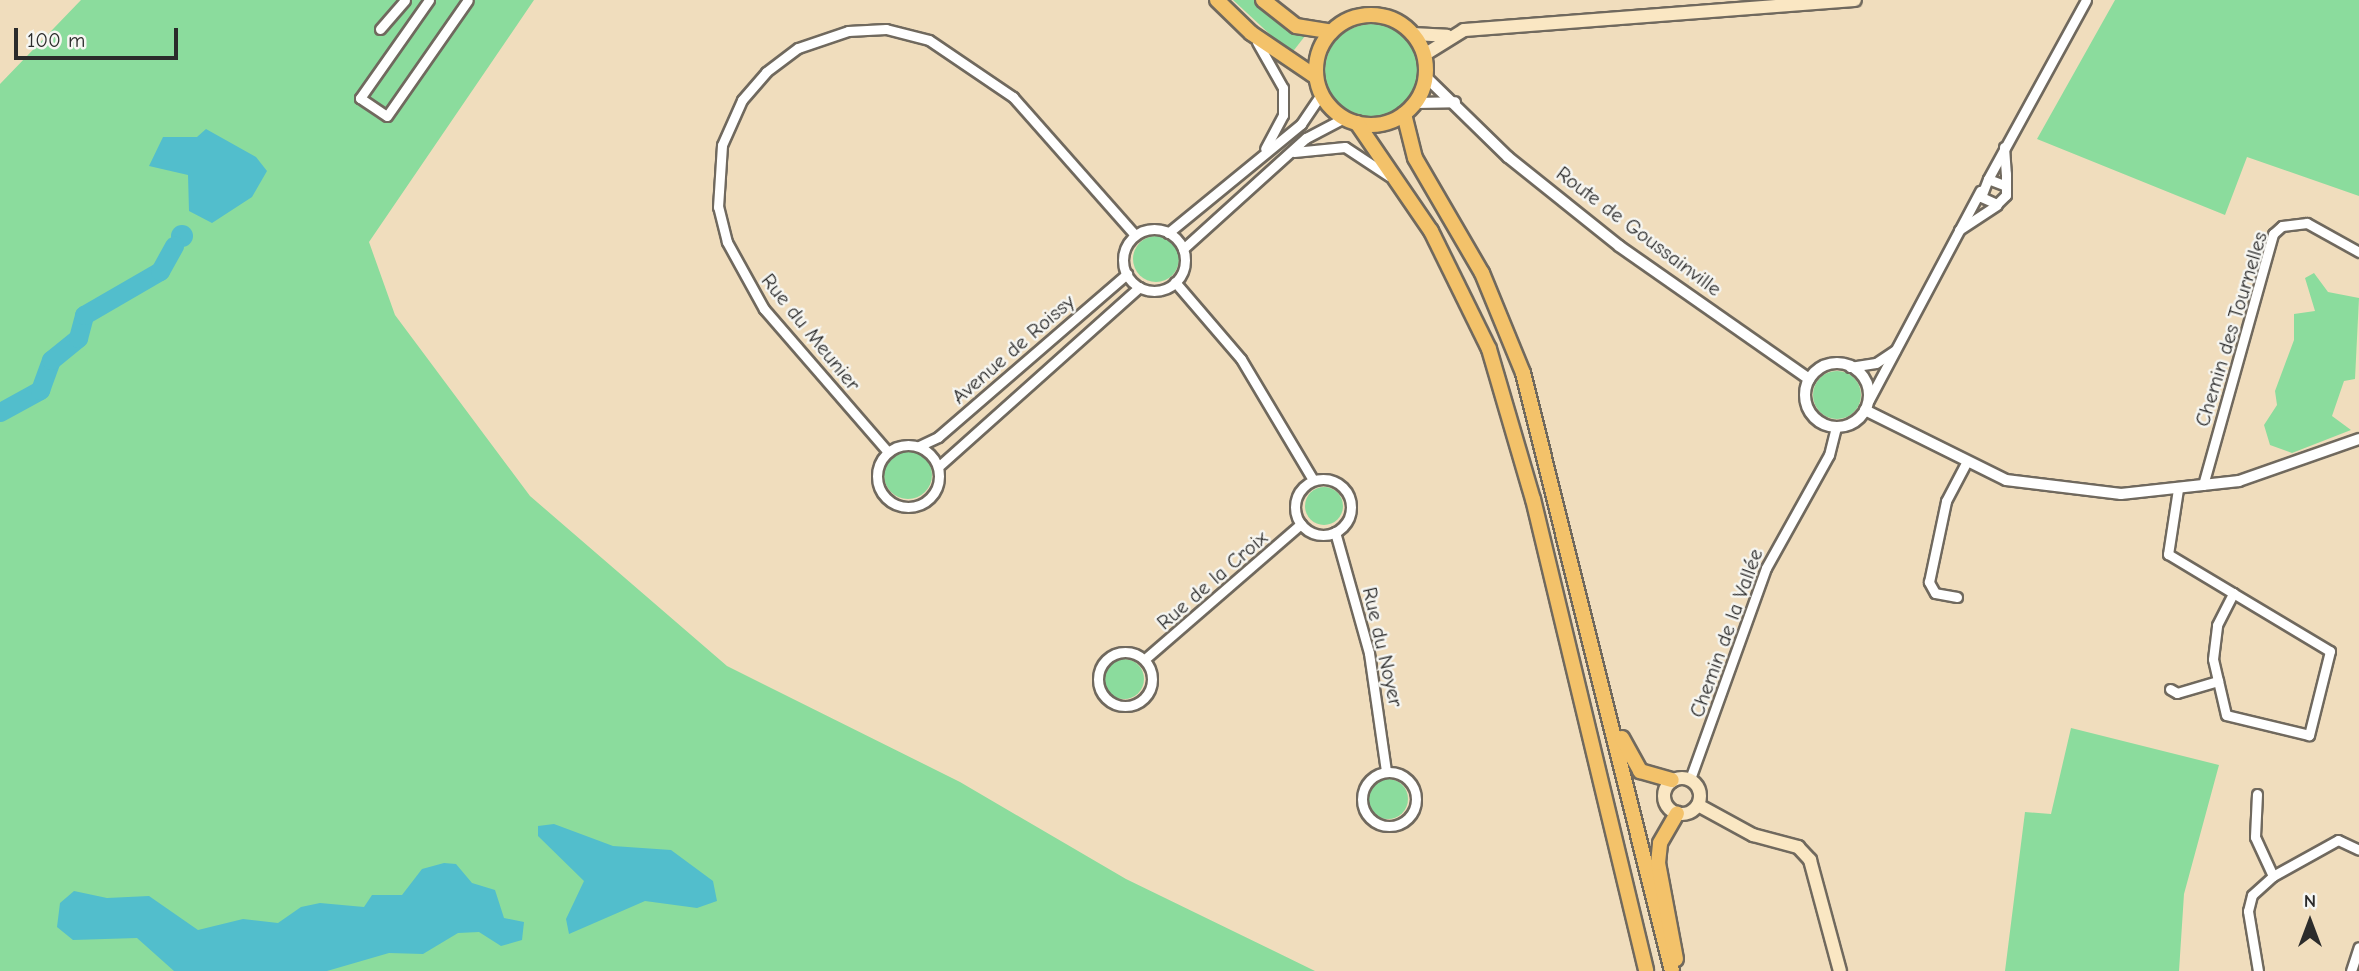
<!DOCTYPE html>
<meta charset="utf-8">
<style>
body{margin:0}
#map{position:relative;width:2359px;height:971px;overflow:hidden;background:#f0ddbd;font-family:"Comic Neue",sans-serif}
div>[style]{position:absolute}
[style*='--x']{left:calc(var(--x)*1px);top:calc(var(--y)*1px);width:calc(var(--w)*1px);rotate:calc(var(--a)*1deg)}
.green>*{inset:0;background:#8bdc9d}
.round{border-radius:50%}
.water>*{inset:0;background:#52becc}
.river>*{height:19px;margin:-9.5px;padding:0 9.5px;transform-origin:9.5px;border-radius:9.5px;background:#52becc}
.roads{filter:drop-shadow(2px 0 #70695e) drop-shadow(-2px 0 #70695e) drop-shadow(0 2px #70695e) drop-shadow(0 -2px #70695e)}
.minor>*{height:9px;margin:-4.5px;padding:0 4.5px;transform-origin:4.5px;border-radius:4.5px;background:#fff}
.minor>.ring{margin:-4.5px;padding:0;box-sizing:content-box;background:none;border:9px solid #fff;border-radius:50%}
.tertiary>*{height:10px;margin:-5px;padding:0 5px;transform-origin:5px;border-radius:5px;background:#fff}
.tertiary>.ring{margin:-5px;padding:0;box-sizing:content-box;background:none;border:10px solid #fff;border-radius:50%}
.secondary>*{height:12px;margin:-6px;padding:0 6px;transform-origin:6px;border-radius:6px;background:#fae7c3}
.secondary>.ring{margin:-6px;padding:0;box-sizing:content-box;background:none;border:12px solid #fae7c3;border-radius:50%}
.primary>*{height:14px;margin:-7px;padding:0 7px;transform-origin:7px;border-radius:7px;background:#f3c26a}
.primary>.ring{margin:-7px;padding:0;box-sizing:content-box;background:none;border:14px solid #f3c26a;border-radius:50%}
span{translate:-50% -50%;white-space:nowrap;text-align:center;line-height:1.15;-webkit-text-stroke:5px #f6f6f2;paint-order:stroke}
.street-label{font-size:21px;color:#2b2b2b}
.north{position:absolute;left:2275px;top:887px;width:70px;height:70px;-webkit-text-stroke:5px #f6f6f2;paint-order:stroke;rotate:0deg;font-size:19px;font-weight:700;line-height:28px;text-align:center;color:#2b2b2b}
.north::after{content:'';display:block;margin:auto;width:24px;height:32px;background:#2b2b2b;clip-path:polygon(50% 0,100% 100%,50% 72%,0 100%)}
.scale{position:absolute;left:14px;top:28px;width:164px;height:32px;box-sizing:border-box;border:4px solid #2b2b2b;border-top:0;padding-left:9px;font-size:21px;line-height:24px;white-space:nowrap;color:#2b2b2b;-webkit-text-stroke:5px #f6f6f2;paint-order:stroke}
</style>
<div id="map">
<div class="green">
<div style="clip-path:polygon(81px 0,534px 0,369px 242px,395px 315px,530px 496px,727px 666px,960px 782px,1126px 879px,1315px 971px,0 971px,0 84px)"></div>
<div style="clip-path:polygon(1233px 0,1257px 0,1305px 36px,1291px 54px)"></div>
<div style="clip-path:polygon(2115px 0,2359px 0,2359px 196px,2247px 157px,2225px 215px,2037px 139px)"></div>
<div class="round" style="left:1325px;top:24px;width:94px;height:94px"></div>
<div class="round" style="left:1133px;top:236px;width:46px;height:46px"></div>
<div style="clip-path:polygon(2314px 273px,2328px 292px,2359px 298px,2355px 379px,2344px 381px,2332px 416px,2351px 430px,2292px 453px,2270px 445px,2264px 425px,2277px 405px,2275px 391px,2294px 340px,2294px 314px,2315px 311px,2305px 278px)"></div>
<div class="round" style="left:1813px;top:371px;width:48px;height:48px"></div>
<div class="round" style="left:884px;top:451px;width:48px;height:48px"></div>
<div class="round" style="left:1305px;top:487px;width:38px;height:38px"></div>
<div class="round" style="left:1104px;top:659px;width:40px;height:40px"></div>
<div style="clip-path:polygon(2071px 728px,2219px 765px,2184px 894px,2179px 971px,2005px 971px,2025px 812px,2051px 814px)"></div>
<div class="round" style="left:1368px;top:779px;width:40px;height:40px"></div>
</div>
<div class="water">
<div style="clip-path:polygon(206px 129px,256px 157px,267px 171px,252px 197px,212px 223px,189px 211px,188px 175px,149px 166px,163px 137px,197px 137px)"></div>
<div class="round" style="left:171px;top:225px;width:22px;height:22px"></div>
<div style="clip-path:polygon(554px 824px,613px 846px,671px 850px,713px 881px,717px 901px,697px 908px,645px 901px,569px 934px,566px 919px,584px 881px,538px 836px,538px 826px)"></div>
<div style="clip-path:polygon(444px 863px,456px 864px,472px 883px,495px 890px,504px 918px,524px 922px,522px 940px,501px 946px,479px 932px,458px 933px,423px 954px,389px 953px,327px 971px,174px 971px,137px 938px,73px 940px,57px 927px,60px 903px,74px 891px,107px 898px,149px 896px,198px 930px,243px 919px,278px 923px,301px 907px,320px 903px,364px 907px,372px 895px,402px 895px,422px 869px)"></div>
</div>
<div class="river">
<div style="--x:0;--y:412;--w:46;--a:-28.8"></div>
<div style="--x:40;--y:390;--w:32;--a:-70"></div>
<div style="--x:51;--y:360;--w:35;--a:-39"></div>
<div style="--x:78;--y:338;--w:24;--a:-75"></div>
<div style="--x:84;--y:315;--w:88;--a:-30.1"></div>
<div style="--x:160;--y:271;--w:29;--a:-61"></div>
</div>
<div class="roads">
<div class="minor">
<div style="--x:429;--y:0;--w:120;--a:125.1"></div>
<div style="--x:360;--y:98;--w:32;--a:34"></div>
<div style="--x:387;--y:116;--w:141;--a:-55.1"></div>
<div style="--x:380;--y:29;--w:38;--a:-49"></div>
<div style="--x:1257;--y:42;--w:53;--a:60.5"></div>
<div style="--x:1283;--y:88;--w:27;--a:90"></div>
<div style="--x:1283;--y:115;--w:38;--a:118"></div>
<div style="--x:2004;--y:147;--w:27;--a:86"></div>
<div style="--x:2006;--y:174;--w:21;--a:90"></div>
<div style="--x:2006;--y:195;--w:13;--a:135"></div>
<div style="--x:1997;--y:204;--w:17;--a:-156"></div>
<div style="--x:1981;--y:197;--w:19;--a:-69"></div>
<div style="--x:1988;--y:179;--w:19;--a:21"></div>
<div style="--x:1294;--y:152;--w:51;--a:-5.6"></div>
<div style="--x:1345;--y:147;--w:53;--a:33.4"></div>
<div style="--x:1988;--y:179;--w:204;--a:-61.3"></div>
<div class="ring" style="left:1123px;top:229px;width:53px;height:53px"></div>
<div style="--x:1959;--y:230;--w:45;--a:-33.3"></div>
<div style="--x:1168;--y:233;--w:172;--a:-39.3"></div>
<div style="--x:1301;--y:124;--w:36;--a:-56"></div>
<div style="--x:1183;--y:249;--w:166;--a:-42.1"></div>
<div style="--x:1306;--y:138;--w:43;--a:-27.8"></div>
<div style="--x:1175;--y:282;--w:101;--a:49.4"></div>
<div style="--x:1241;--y:359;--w:141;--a:59.2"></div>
<div style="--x:1850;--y:367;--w:26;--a:-9"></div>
<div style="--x:1876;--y:363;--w:23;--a:-34"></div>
<div style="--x:1869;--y:400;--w:237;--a:-62"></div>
<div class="ring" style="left:877px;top:445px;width:53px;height:53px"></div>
<div style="--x:919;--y:446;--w:21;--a:-25"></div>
<div style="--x:938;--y:437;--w:250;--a:-40.8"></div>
<div style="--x:888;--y:452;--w:189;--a:-130.9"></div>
<div style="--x:764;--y:309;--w:77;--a:-118.9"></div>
<div style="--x:727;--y:242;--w:36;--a:-104"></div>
<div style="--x:718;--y:207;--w:62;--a:-86.3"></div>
<div style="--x:722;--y:145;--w:49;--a:-66"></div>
<div style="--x:742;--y:100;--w:37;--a:-49"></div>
<div style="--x:766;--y:72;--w:40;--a:-37"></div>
<div style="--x:798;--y:48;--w:53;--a:-18.8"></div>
<div style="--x:848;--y:31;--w:38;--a:-3"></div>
<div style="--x:886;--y:29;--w:44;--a:14.3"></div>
<div style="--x:929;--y:40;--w:102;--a:34.2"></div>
<div style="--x:1013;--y:97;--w:184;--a:48.5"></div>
<div style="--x:938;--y:467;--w:270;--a:-41.8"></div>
<div class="ring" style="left:1295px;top:479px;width:47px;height:47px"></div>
<div style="--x:2203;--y:485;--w:261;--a:-74.4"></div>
<div style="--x:2273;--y:234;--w:12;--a:-42"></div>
<div style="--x:2282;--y:226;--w:25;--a:-7"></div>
<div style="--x:2307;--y:223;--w:60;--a:29.1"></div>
<div style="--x:2178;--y:489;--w:66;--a:98.7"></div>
<div style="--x:2168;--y:554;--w:76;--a:31"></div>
<div style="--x:2233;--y:593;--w:113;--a:30.9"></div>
<div style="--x:2330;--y:651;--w:87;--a:104"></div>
<div style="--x:2309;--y:735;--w:85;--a:-166.5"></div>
<div style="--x:2226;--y:715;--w:57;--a:-103.1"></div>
<div style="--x:2213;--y:659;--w:34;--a:-83"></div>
<div style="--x:2217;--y:625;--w:36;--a:-63"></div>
<div style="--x:1335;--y:532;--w:126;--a:74.3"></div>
<div style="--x:1369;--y:653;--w:119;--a:81.8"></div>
<div style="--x:1957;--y:597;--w:22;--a:-170"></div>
<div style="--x:1935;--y:593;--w:13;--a:-119"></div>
<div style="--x:1929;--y:582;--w:83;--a:-78.1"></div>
<div style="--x:1946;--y:501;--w:43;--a:-62.2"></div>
<div class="ring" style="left:1098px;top:652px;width:45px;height:45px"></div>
<div style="--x:1145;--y:659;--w:206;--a:-40.9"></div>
<div style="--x:2170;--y:689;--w:8;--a:30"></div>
<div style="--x:2177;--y:693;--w:43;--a:-16.3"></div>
<div class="ring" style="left:1362px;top:772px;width:45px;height:45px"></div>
<div style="--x:1690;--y:779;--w:224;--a:-70.2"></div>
<div style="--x:1766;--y:568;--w:129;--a:-60.9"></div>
<div style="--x:1829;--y:455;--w:29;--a:-76"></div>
<div style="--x:2257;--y:794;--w:43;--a:92.7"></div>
<div style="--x:2255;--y:837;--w:43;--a:65.2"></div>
<div style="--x:2258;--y:971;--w:61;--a:-99.5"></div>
<div style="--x:2248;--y:911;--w:16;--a:-76"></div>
<div style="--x:2252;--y:895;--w:28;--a:-42"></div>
<div style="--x:2273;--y:876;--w:74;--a:-29"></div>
<div style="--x:2338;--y:840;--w:23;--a:25"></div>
<div style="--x:2351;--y:971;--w:25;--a:-72"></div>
</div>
<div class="tertiary">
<div style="--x:1426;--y:77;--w:115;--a:44.3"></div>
<div style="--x:1508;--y:157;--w:142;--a:38.7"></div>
<div style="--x:1619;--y:246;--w:232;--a:35"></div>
<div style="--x:1416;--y:103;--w:39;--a:-1"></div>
<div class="ring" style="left:1805px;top:363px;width:54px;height:54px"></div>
<div style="--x:1865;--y:410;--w:157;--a:26.4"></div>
<div style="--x:2006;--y:480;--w:116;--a:6.9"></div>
<div style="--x:2121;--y:494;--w:119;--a:-6.3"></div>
<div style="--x:2239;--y:481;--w:127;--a:-19.3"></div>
</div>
<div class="secondary">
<div style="--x:1412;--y:34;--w:35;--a:3"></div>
<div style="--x:1424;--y:55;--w:47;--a:-32"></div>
<div style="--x:1464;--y:30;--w:392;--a:-4.4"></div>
<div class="ring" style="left:1664px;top:778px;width:24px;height:24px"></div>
<div style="--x:1698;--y:805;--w:63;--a:28.6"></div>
<div style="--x:1753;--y:835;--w:47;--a:14.9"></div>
<div style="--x:1798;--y:847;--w:18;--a:47"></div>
<div style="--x:1810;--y:860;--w:115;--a:74.9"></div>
</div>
<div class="primary">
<div style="--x:1217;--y:0;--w:47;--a:44.1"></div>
<div style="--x:1251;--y:33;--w:78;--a:34.1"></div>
<div style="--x:1263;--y:0;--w:42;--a:38.2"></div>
<div style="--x:1296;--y:26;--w:36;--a:9"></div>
<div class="ring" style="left:1316px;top:15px;width:96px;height:96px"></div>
<div style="--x:1404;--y:114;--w:45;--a:76"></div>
<div style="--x:1415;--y:158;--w:133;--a:59.8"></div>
<div style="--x:1482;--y:273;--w:108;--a:67.7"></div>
<div style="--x:1523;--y:373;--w:616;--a:76.01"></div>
<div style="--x:1357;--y:123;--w:131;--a:55.6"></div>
<div style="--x:1431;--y:231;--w:131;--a:63.8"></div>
<div style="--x:1489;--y:349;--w:156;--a:73.7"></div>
<div style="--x:1533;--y:499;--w:485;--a:76.5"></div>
<div style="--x:1622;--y:738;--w:38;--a:61"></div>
<div style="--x:1640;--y:771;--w:33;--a:16"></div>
<div style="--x:1676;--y:959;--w:98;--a:-100.6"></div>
<div style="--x:1658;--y:863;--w:20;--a:-84"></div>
<div style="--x:1660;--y:843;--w:34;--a:-60"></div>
</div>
</div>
<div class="street-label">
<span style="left:1639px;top:231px;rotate:37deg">Route de Goussainville</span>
<span style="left:2231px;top:329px;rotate:-73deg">Chemin des Tournelles</span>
<span style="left:811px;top:332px;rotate:51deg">Rue du Meunier</span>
<span style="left:1013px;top:349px;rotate:-41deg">Avenue de Roissy</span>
<span style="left:1212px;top:580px;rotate:-41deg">Rue de la Croix</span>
<span style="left:1726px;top:633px;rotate:-70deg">Chemin de la Vallée</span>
<span style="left:1383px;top:647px;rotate:77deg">Rue du Noyer</span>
</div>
<div class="north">N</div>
<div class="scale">100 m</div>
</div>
